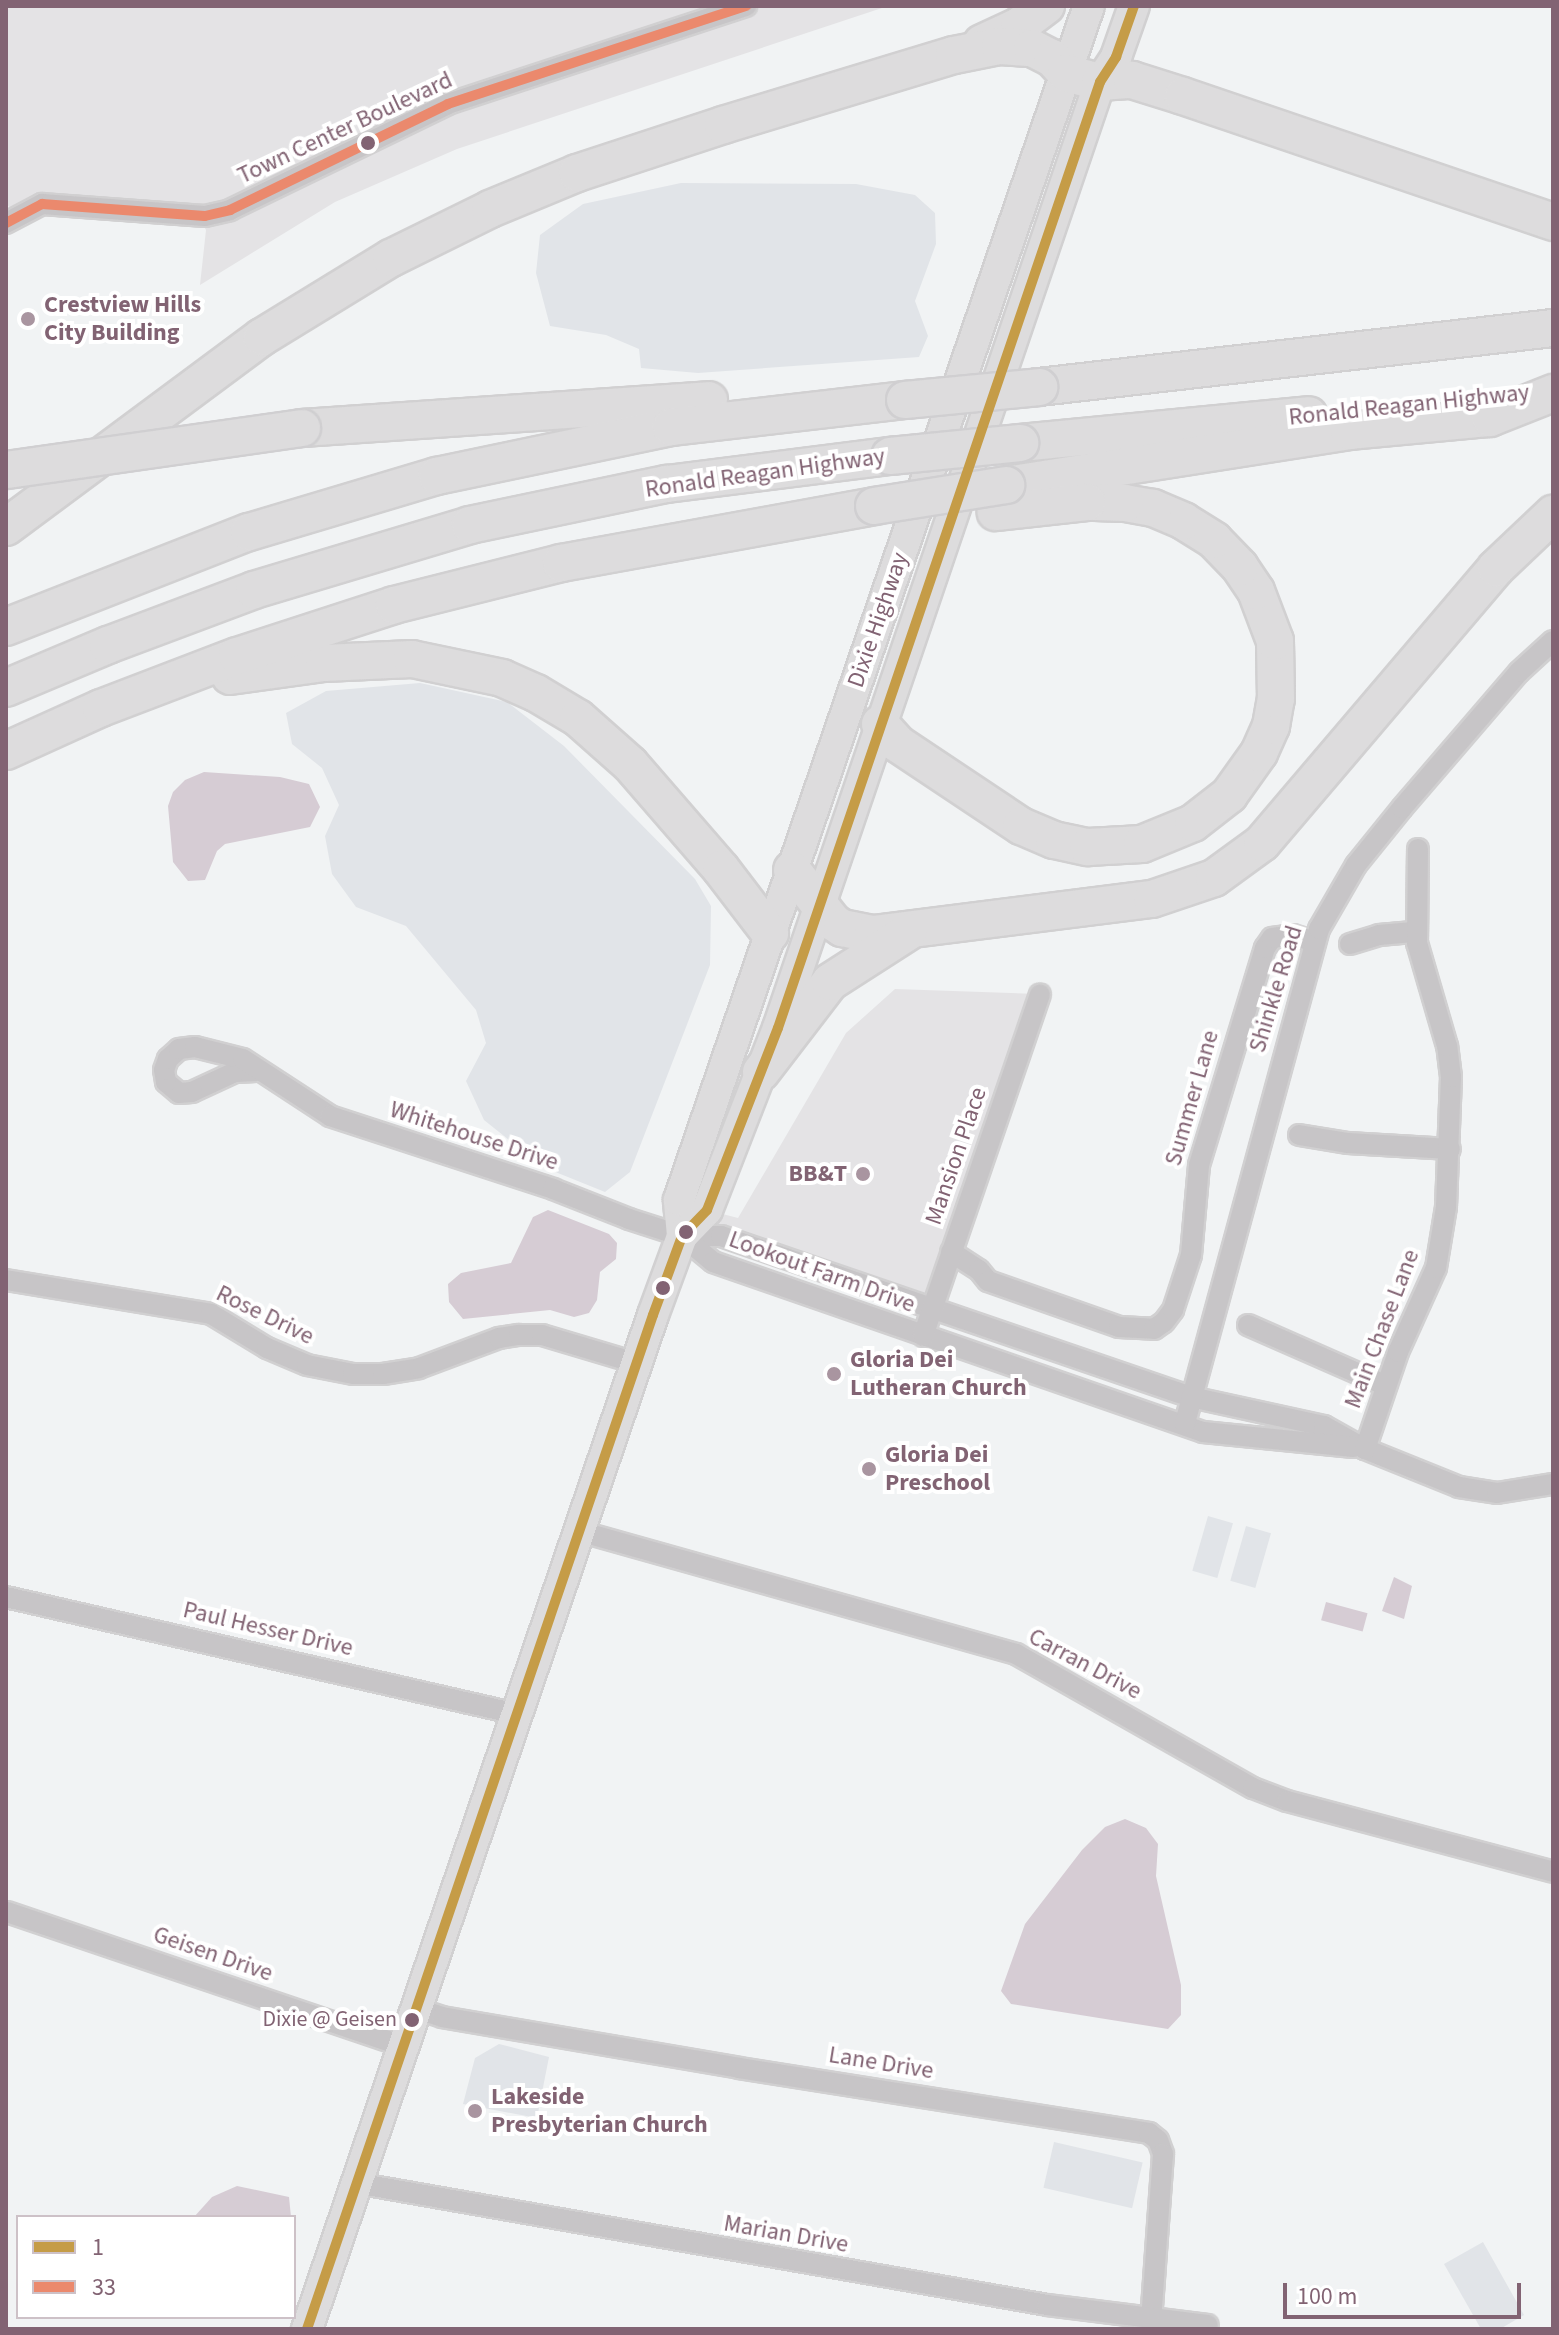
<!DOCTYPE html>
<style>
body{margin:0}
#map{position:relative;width:1559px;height:2335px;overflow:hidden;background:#f1f3f4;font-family:"Source Sans 3",sans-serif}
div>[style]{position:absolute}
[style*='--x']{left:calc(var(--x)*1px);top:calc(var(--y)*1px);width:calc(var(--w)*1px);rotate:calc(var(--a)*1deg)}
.built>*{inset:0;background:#e4e3e5}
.green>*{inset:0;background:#e1e4e8;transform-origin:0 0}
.water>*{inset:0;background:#d6ccd4;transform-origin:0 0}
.roads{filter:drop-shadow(2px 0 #d1d0d1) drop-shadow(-2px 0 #d1d0d1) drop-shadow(0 2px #d1d0d1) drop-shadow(0 -2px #d1d0d1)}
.street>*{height:20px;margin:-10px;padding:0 10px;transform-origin:10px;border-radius:10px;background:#c7c5c7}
.primary>*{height:30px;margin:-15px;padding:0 15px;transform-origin:15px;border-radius:15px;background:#dddcdd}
.highway>*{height:36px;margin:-18px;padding:0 18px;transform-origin:18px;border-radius:18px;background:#dddcdd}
.bridges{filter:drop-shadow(2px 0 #d0cfd1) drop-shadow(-2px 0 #d0cfd1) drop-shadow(0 2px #d0cfd1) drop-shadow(0 -2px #d0cfd1)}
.highway-bridge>*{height:36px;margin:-18px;padding:0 18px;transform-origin:18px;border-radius:18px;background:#dddcdd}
.bus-1>*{height:10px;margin:-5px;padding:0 5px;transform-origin:5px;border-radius:5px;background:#c59c47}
.bus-2>*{height:10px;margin:-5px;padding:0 5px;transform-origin:5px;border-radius:5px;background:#eb896d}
.dots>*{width:22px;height:22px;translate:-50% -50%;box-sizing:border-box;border:4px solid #fff;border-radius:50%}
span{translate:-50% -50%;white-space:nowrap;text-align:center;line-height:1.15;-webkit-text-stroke:8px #fff;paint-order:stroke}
.bus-label{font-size:22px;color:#826373}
.right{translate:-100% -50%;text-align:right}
.street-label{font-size:24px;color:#826373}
.poi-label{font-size:24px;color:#826373;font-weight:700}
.left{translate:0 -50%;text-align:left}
.frame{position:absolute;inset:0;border:8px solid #826373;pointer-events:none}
.legend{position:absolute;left:16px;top:2215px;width:280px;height:104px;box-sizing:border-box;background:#fff;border:2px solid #cdc1c7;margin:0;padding:10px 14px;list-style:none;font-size:24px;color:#826373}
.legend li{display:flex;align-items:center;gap:16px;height:40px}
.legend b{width:40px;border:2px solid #cdc1c7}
.scale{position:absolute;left:1283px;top:2283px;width:238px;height:36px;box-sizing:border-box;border:4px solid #826373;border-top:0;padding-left:10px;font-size:24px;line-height:28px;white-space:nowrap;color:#826373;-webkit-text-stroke:6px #fff;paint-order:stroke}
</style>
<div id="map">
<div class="built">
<div style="clip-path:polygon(6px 6px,888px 6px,457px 149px,335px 202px,200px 285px,206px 230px,198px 215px,59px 204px,16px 215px,6px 203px)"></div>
<div style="clip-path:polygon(895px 989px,1040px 994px,933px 1306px,722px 1236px,682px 1236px,707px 1210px,738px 1218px,846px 1033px)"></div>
</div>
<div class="green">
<div style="clip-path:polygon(681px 183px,856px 184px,915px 195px,935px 213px,936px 244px,915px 301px,928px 336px,919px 357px,698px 373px,641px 368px,639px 349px,606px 335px,550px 326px,536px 273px,540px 235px,583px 204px)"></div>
<div style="clip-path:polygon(420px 683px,507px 702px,564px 746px,695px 879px,711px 906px,710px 965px,630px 1172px,605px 1192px,543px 1167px,484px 1120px,466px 1081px,486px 1043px,476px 1010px,406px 926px,356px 907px,332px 874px,325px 836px,339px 805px,322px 768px,292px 744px,286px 713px,326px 691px)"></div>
<div style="left:1208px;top:1516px;width:26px;height:57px;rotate:16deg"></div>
<div style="left:1246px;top:1526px;width:26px;height:57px;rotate:16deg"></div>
<div style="clip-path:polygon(499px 2044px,549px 2057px,537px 2118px,463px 2104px,475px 2058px)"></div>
<div style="left:1054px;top:2142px;width:91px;height:47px;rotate:13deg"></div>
<div style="clip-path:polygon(1483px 2242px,1524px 2315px,1500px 2329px,1481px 2329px,1444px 2264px)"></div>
</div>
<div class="water">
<div style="clip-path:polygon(204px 772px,280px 777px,309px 784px,320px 807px,310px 827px,225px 844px,217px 851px,205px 880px,188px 881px,173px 862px,168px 806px,173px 792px,185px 780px)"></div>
<div style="clip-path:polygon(548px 1210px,609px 1234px,617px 1243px,616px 1259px,600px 1272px,597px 1300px,589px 1313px,574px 1317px,550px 1310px,463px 1319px,449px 1302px,448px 1284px,461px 1273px,511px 1263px,533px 1217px)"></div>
<div style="clip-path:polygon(1394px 1577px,1412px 1586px,1404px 1619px,1382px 1611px)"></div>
<div style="left:1326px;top:1602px;width:43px;height:19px;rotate:15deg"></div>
<div style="clip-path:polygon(1125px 1819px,1146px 1828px,1158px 1844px,1156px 1876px,1181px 1985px,1181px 2015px,1168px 2029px,1011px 2004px,1001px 1991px,1025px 1924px,1082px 1850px,1105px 1827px)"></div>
<div style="clip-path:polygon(237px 2186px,289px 2197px,291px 2217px,194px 2217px,212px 2197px)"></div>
</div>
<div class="roads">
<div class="street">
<div style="--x:6;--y:223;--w:41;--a:-27.8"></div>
<div style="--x:42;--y:204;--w:163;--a:4.2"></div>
<div style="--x:205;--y:216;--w:26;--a:-13"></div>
<div style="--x:230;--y:210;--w:242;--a:-25.9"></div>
<div style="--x:448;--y:104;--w:314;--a:-18.2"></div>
<div style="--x:1350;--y:944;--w:30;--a:-17"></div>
<div style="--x:1379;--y:935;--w:37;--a:-5"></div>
<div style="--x:256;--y:1071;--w:21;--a:177"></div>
<div style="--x:235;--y:1072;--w:47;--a:155.1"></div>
<div style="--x:192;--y:1092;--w:13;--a:176"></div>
<div style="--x:179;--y:1093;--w:17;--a:-140"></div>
<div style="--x:166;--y:1082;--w:12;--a:-99"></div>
<div style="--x:164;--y:1070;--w:12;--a:-70"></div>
<div style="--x:168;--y:1059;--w:15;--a:-42"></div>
<div style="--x:179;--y:1049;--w:16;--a:-7"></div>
<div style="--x:195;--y:1047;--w:49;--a:14"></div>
<div style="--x:243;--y:1059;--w:104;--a:33.2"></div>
<div style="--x:330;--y:1116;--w:235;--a:18.1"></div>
<div style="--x:553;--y:1189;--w:82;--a:21.5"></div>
<div style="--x:629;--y:1219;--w:56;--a:17.8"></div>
<div style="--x:682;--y:1236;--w:39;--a:0"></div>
<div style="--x:721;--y:1236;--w:497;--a:18.9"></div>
<div style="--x:1191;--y:1397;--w:136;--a:12.3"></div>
<div style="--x:1324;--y:1426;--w:47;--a:29.3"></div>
<div style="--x:1365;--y:1449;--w:101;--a:22"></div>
<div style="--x:1459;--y:1487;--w:38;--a:9"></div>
<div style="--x:1497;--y:1493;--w:57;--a:-9.1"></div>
<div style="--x:1299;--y:1135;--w:50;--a:9.3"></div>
<div style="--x:1348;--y:1143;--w:102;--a:3.4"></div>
<div style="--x:682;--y:1236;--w:40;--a:40"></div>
<div style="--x:713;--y:1262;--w:519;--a:19.13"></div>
<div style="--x:1203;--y:1432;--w:151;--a:5.7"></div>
<div style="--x:951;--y:1252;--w:33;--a:33"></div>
<div style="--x:979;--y:1270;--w:14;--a:51"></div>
<div style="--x:988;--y:1281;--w:139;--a:19.3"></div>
<div style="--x:1119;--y:1327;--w:35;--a:3"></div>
<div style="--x:1154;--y:1329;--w:12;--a:-35"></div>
<div style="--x:1164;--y:1322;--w:15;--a:-53"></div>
<div style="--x:1173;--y:1310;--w:58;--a:-71.9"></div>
<div style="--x:1191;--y:1255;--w:90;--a:-84.9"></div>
<div style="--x:1199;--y:1165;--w:227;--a:-73.1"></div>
<div style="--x:1265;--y:948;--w:12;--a:-55"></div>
<div style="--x:1272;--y:938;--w:21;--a:-8"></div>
<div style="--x:1293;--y:935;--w:23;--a:18"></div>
<div style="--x:6;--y:1280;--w:208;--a:9.4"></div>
<div style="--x:211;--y:1314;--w:66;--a:31.3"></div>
<div style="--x:267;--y:1348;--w:43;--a:23"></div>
<div style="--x:307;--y:1365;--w:47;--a:11.1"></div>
<div style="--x:353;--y:1374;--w:30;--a:0"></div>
<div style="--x:383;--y:1374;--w:36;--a:-9"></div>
<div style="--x:419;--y:1368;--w:85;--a:-20.6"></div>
<div style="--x:499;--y:1338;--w:20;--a:-9"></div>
<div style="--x:519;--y:1335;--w:23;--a:0"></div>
<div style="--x:542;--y:1335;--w:98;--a:16.6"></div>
<div style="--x:1248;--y:1325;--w:150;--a:23.7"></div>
<div style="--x:923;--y:1336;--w:361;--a:-71.1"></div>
<div style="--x:1185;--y:1423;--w:512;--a:-74.82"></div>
<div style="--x:1319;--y:929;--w:74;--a:-60"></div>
<div style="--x:1356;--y:865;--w:73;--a:-51.1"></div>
<div style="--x:1402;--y:808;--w:179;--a:-49.3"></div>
<div style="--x:1519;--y:672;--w:46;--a:-42.4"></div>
<div style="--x:1365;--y:1449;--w:102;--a:-71.2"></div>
<div style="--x:1398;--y:1352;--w:92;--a:-65.7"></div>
<div style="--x:1436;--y:1268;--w:62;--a:-80.7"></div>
<div style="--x:1446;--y:1207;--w:130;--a:-87.8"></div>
<div style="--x:1451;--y:1077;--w:31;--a:-97"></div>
<div style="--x:1447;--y:1046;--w:107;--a:-106.2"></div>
<div style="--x:1417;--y:943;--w:94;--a:-89.4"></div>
<div style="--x:579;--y:1531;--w:454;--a:15.7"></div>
<div style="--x:1016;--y:1654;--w:272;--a:29.5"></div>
<div style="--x:1253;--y:1788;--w:36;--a:21"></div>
<div style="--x:1287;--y:1801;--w:275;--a:14.9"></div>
<div style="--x:6;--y:1597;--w:524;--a:12.9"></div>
<div style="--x:7;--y:1912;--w:417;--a:18.7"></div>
<div style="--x:415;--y:2008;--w:28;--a:18"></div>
<div style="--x:442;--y:2017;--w:301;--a:9.7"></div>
<div style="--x:739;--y:2068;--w:415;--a:9"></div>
<div style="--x:1149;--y:2133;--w:11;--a:38"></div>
<div style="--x:1158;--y:2140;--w:15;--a:70"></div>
<div style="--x:1163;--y:2154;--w:167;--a:94.1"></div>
<div style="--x:356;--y:2183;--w:702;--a:10.01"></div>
<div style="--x:1047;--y:2305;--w:162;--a:7.1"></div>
</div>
<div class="primary">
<div style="--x:682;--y:1236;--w:36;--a:-95"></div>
<div style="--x:679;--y:1200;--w:1262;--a:-71.05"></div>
<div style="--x:307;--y:2329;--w:1071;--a:-71.16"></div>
<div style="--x:653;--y:1315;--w:84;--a:-69.8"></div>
<div style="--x:682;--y:1236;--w:36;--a:-46"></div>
<div style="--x:707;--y:1210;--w:195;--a:-68.7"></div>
<div style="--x:778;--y:1028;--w:999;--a:-71.2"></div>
<div style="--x:1100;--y:82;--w:30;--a:-57"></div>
<div style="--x:1116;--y:57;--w:54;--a:-70.6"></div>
</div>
<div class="highway">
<div style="--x:982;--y:43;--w:41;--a:-24.7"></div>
<div style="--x:1019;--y:26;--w:34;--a:-37"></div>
<div style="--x:1039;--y:387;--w:517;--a:-6.55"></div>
<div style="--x:302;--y:428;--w:408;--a:-3.9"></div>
<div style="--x:1020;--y:443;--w:290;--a:-5.5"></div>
<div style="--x:1006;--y:485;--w:347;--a:-8.9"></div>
<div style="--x:1349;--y:431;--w:142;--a:-5.3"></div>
<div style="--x:1490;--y:418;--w:68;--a:-21.6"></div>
<div style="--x:6;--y:527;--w:319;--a:-36.6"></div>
<div style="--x:262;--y:337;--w:151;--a:-31.5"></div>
<div style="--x:391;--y:258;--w:110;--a:-26.3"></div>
<div style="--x:490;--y:209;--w:94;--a:-22.5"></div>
<div style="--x:577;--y:173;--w:154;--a:-18.2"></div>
<div style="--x:723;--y:125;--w:241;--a:-16.9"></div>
<div style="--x:954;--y:55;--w:47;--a:-11.1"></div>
<div style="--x:1000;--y:46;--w:32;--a:4"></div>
<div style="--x:1032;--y:48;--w:22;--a:27"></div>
<div style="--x:1052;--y:58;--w:21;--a:47"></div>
<div style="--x:1066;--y:73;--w:35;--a:15"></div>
<div style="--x:1100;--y:82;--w:32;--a:-4"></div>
<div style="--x:1132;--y:80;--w:53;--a:17.4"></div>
<div style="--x:1183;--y:96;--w:391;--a:18.8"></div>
<div style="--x:6;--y:627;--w:261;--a:-21.4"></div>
<div style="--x:249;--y:532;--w:196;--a:-16.6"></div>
<div style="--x:437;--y:476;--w:239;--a:-11.8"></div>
<div style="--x:671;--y:427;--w:236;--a:-6.6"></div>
<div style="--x:230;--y:676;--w:95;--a:-7.9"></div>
<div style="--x:324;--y:663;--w:88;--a:-2.6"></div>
<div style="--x:412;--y:659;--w:92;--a:11.9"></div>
<div style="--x:502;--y:678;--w:37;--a:24"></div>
<div style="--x:536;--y:693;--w:49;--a:30.8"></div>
<div style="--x:578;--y:718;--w:69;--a:41.5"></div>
<div style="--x:630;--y:764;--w:139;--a:49.1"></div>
<div style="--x:721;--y:869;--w:81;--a:52.6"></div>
<div style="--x:6;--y:688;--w:111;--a:-22.9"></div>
<div style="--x:108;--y:645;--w:156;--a:-20.6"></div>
<div style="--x:254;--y:590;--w:226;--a:-16.7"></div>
<div style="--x:470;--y:525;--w:201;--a:-11.8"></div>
<div style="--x:667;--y:484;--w:225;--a:-7.2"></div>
<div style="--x:880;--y:724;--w:27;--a:48"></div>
<div style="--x:898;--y:744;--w:148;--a:33.7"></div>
<div style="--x:1021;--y:826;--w:36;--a:23"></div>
<div style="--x:1054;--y:840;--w:35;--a:12"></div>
<div style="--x:1088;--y:847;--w:54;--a:-3.2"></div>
<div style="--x:1142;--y:844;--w:55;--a:-22.4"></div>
<div style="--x:1193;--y:823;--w:46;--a:-37.9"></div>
<div style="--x:1229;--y:795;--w:52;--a:-54.5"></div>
<div style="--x:1259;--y:753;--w:30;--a:-66"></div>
<div style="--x:1271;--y:726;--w:27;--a:-80"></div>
<div style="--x:1276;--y:699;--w:58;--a:-91"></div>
<div style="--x:1275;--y:641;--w:53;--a:-110.8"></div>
<div style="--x:1256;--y:591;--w:29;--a:-124"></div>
<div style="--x:1240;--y:567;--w:37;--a:-134"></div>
<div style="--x:1214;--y:540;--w:36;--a:-148"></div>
<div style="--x:1184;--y:521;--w:34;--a:-157"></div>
<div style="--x:1153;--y:508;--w:28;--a:-170"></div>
<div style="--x:1125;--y:503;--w:38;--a:-178"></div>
<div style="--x:1087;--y:502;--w:92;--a:173.7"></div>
<div style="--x:6;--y:751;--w:104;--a:-24.4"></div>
<div style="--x:101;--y:708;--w:146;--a:-20.9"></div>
<div style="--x:237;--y:656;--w:165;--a:-18"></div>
<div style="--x:394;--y:605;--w:172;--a:-14.1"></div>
<div style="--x:561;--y:563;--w:318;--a:-10.3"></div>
<div style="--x:792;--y:870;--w:66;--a:51.7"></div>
<div style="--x:833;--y:922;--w:11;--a:34"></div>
<div style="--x:842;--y:928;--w:32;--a:11"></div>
<div style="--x:873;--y:934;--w:281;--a:-7.2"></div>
<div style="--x:1152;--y:899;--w:65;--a:-18.7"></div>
<div style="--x:1214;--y:878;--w:59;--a:-36.1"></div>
<div style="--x:1262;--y:843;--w:361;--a:-49.6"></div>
<div style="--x:1496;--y:568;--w:79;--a:-43.5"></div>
<div style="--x:761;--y:1072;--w:113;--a:-52.5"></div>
<div style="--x:830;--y:982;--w:93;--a:-32.7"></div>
</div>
</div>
<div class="bridges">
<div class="highway-bridge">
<div style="--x:905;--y:400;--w:135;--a:-5.5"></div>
<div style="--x:890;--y:456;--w:131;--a:-5.7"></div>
<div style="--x:7;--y:470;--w:298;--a:-8.1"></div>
<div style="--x:874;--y:506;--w:134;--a:-9"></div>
</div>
</div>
<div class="bus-1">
<div style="--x:307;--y:2329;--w:1071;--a:-71.16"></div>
<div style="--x:653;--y:1315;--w:84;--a:-69.8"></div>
<div style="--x:682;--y:1236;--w:36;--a:-46"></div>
<div style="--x:707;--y:1210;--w:195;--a:-68.7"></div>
<div style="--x:778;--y:1028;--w:999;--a:-71.2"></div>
<div style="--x:1100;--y:82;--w:30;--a:-57"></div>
<div style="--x:1116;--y:57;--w:54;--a:-70.6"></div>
</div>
<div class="bus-2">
<div style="--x:6;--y:223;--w:41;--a:-27.8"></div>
<div style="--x:42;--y:204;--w:163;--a:4.2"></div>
<div style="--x:205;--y:216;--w:26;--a:-13"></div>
<div style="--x:230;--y:210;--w:242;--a:-25.9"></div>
<div style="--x:448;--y:104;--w:314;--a:-18.2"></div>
</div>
<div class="dots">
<div style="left:368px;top:143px;background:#826373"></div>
<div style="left:28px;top:319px;background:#a995a0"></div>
<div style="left:863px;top:1174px;background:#a995a0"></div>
<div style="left:686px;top:1232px;background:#826373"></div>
<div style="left:663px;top:1288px;background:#826373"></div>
<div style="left:834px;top:1374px;background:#a995a0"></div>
<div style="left:869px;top:1469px;background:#a995a0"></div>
<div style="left:412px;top:2020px;background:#826373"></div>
<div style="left:475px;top:2111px;background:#a995a0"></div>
</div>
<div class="bus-label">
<span class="right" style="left:397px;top:2020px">Dixie @ Geisen</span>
</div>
<div class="street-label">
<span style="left:345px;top:128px;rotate:-25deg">Town Center Boulevard</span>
<span style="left:1409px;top:405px;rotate:-6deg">Ronald Reagan Highway</span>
<span style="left:765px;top:473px;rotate:-8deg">Ronald Reagan Highway</span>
<span style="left:878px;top:620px;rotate:-71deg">Dixie Highway</span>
<span style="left:1276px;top:989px;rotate:-73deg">Shinkle Road</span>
<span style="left:1192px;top:1098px;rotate:-74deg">Summer Lane</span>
<span style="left:474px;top:1136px;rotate:18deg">Whitehouse Drive</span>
<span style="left:956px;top:1156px;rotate:-71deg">Mansion Place</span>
<span style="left:822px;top:1272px;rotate:20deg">Lookout Farm Drive</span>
<span style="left:265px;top:1315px;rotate:26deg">Rose Drive</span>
<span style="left:1382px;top:1329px;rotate:-69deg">Main Chase Lane</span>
<span style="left:268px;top:1629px;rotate:13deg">Paul Hesser Drive</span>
<span style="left:1085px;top:1664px;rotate:28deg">Carran Drive</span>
<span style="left:213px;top:1954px;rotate:19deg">Geisen Drive</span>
<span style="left:881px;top:2063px;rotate:9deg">Lane Drive</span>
<span style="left:786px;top:2234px;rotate:10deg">Marian Drive</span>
</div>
<div class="poi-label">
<span class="left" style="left:44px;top:319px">Crestview Hills<br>City Building</span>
<span class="right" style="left:847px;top:1174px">BB&amp;T</span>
<span class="left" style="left:850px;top:1374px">Gloria Dei<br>Lutheran Church</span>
<span class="left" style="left:885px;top:1469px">Gloria Dei<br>Preschool</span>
<span class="left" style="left:491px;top:2111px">Lakeside<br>Presbyterian Church</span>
</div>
<div class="frame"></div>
<ul class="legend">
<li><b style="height:10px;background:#c59c47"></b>1</li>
<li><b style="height:10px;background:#eb896d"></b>33</li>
</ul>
<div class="scale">100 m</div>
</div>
